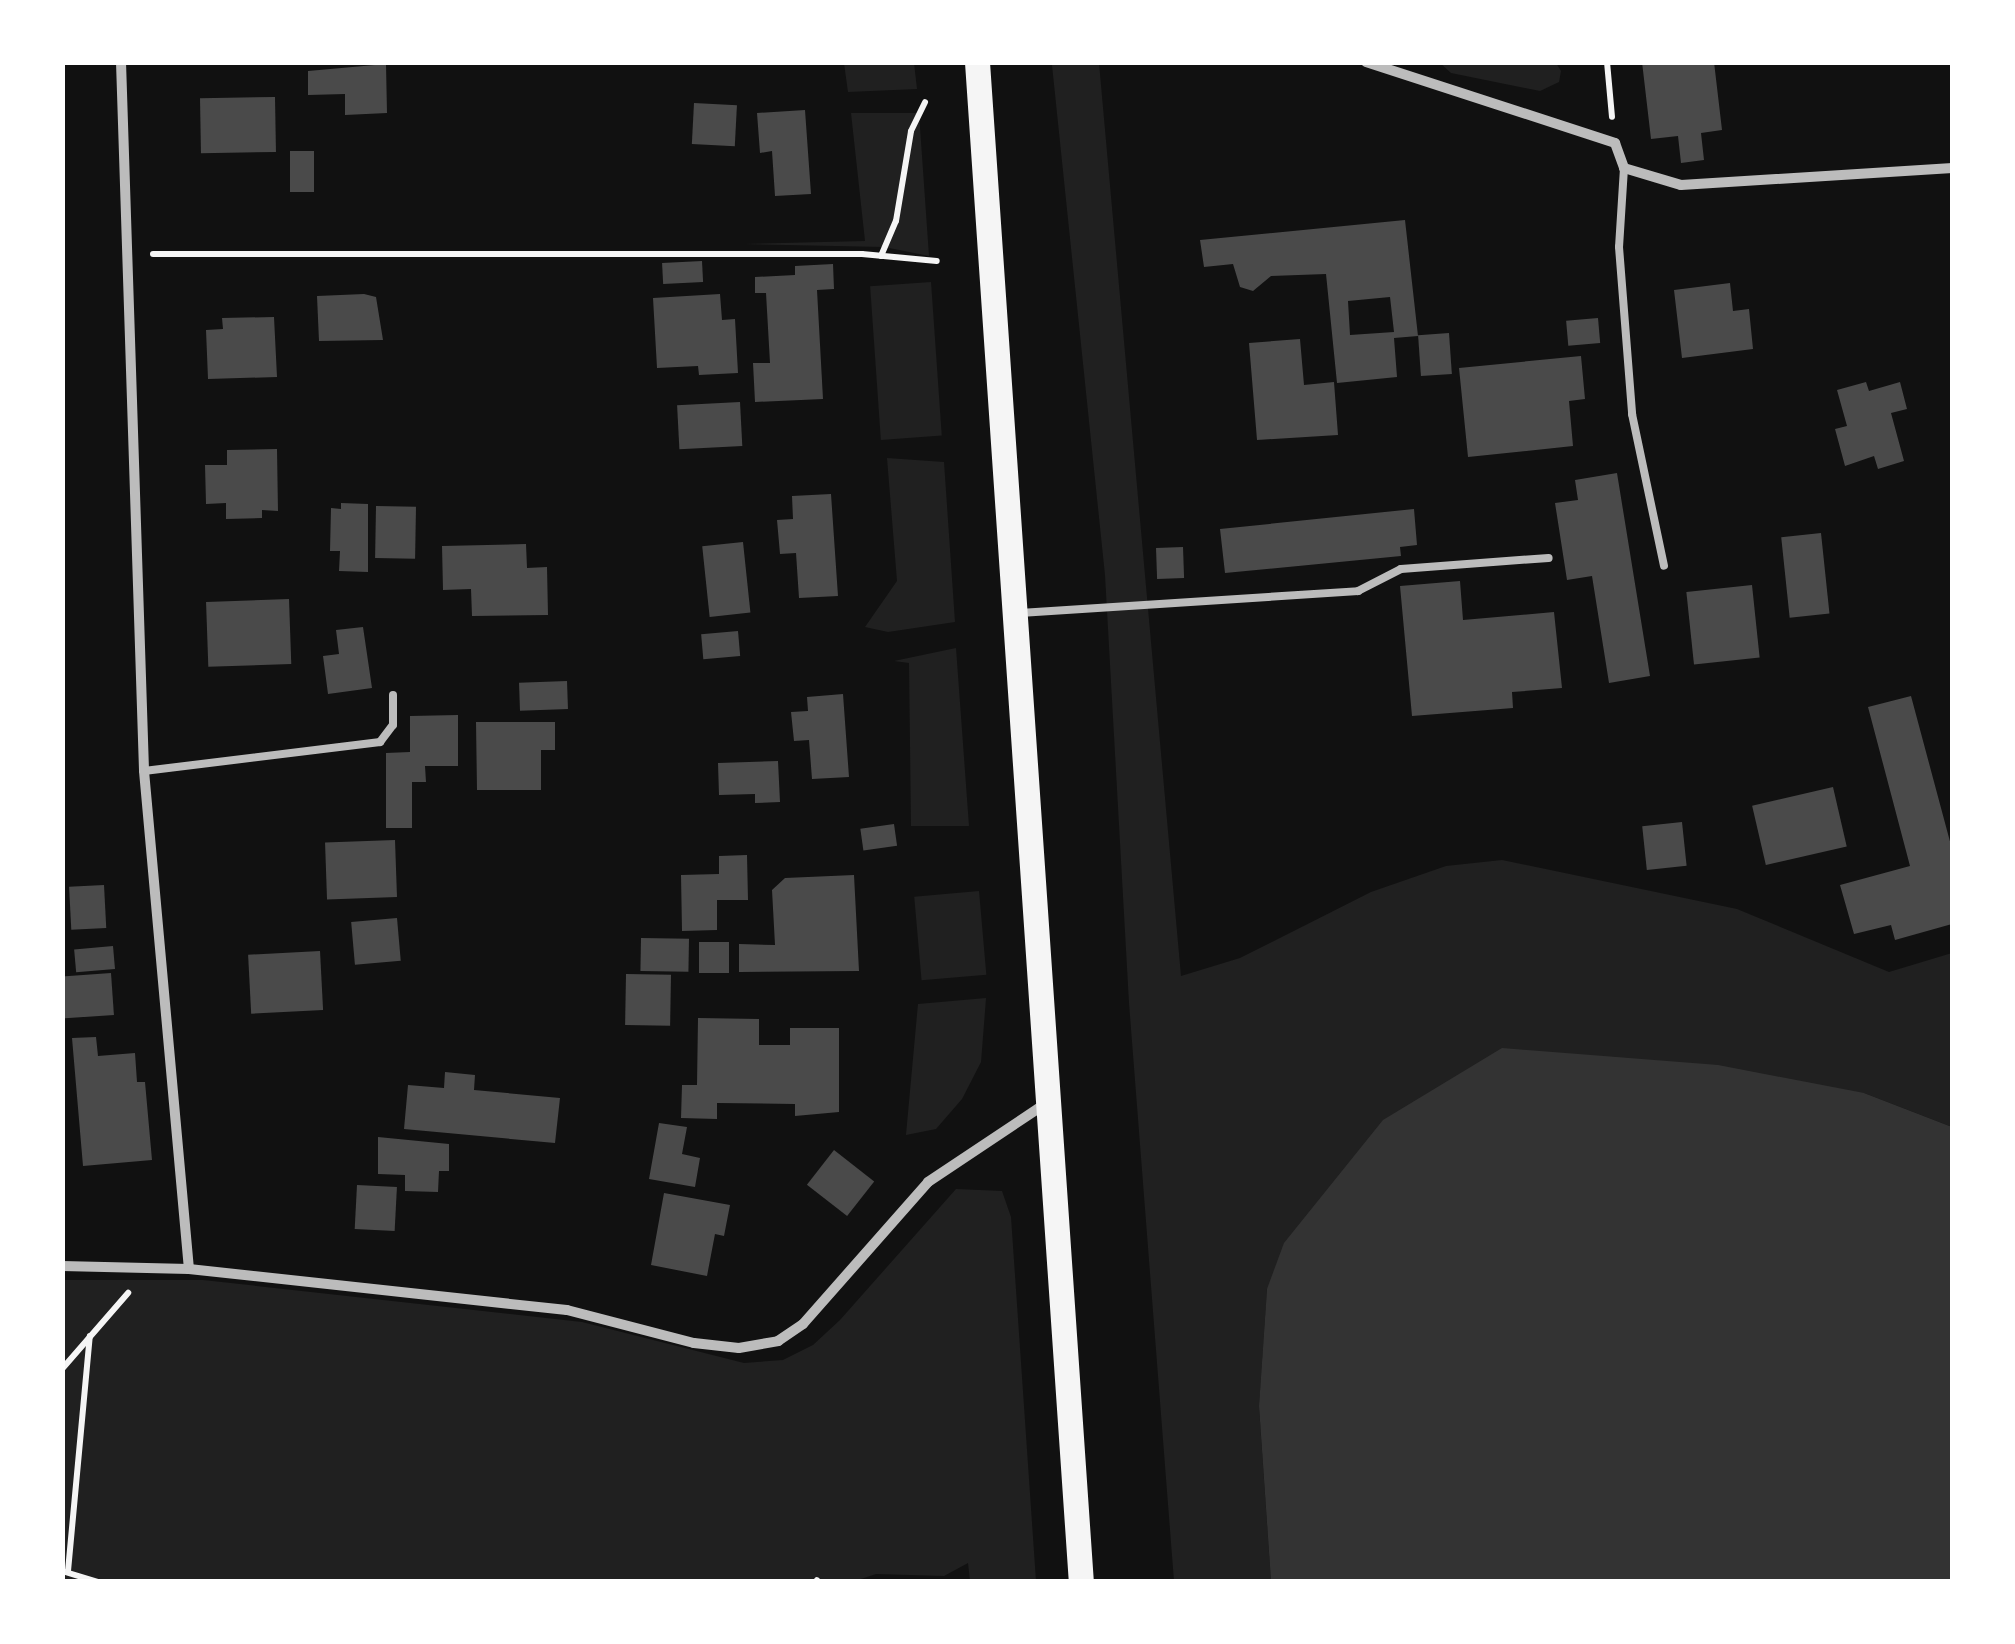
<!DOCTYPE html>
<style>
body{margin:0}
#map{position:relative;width:2015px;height:1644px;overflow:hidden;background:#111;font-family:Barlow,sans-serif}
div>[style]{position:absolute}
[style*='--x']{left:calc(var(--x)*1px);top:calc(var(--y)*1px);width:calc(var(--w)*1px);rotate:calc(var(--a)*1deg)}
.green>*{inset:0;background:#202020;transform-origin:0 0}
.water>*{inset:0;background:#333}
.building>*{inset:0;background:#4a4a4a;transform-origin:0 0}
.path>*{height:6px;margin:-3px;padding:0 3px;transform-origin:3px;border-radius:3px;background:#f5f5f5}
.service>*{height:8px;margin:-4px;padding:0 4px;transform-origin:4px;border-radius:4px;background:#bcbcbc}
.minor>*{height:10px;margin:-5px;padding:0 5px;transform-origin:5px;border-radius:5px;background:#bcbcbc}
.primary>*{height:25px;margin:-12.5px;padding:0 12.5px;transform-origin:12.5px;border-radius:12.5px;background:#f5f5f5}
span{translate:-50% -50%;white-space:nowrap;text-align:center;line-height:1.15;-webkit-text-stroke:8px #fff;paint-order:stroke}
.frame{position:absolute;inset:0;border:65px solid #fff;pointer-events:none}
</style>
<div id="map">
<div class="green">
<div style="clip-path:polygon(844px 63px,914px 63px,917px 89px,848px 92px)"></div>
<div style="clip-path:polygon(1099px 63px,1181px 976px,1240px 958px,1371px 892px,1446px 866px,1502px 860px,1737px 909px,1889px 972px,1952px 953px,1952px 1127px,1864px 1093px,1267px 1289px,1259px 1407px,1271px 1581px,1174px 1581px,1129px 1003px,1105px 575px,1052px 65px)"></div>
<div style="clip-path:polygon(1440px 63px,1556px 63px,1561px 71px,1559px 82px,1540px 91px,1451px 73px)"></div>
<div style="clip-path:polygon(851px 113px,919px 113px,929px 256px,884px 247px,743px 244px,865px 241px)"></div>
<div style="left:931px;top:282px;width:154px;height:61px;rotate:86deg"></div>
<div style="clip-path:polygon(887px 458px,944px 462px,955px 622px,888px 632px,865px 627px,897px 581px)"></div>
<div style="clip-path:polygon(956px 648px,969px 826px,911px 826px,909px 663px,894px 661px)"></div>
<div style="left:979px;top:891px;width:84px;height:65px;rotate:85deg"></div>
<div style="clip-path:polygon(986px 998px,981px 1062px,962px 1099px,936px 1129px,906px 1135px,918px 1004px)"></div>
<div style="clip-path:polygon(956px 1189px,1002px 1191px,1011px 1217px,1036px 1581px,970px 1581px,968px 1563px,944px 1576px,876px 1574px,852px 1582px,63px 1582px,63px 1280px,203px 1280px,582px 1322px,744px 1363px,783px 1360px,813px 1345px,840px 1320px)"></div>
</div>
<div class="water">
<div style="clip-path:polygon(1502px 1048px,1718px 1065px,1864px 1093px,1952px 1127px,1952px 1581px,1271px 1581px,1259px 1406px,1267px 1289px,1284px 1243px,1383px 1120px)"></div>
</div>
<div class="building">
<div style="clip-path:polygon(1642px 62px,1714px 62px,1722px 130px,1701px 133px,1704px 160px,1681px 163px,1678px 136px,1651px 139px)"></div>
<div style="clip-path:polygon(386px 64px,387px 113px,345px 115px,345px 94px,308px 95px,308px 71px)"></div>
<div style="left:275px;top:97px;width:55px;height:75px;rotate:89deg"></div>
<div style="left:694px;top:103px;width:43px;height:41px;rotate:3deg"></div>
<div style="clip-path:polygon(805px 110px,811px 194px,775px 196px,772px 151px,760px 153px,757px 113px)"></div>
<div style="left:314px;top:151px;width:41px;height:24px;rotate:90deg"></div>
<div style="clip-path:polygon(evenodd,1405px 220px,1418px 336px,1394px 338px,1397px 377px,1337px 383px,1326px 274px,1271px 276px,1253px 291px,1240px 287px,1233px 264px,1204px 267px,1200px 240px,1405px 220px,1390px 297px,1394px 332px,1350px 335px,1348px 301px,1390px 297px)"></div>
<div style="left:702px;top:261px;width:21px;height:40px;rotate:87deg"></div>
<div style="clip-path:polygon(833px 264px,834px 289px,817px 290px,823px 399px,755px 402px,753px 363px,770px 363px,766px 293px,755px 293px,755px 277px,795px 275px,795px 266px)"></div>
<div style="clip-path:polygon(1730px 283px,1733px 311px,1749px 309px,1753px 349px,1682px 358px,1674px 290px)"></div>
<div style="clip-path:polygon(364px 294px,376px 297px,383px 340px,319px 341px,317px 296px)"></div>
<div style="clip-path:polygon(720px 294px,722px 320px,735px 319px,738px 373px,699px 375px,698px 366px,657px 368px,653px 298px)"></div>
<div style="clip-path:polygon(274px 317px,277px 377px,208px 379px,206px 330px,223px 329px,222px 318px)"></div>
<div style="left:1598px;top:318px;width:25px;height:32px;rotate:85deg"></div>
<div style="left:1449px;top:333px;width:41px;height:31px;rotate:86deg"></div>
<div style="clip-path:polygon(1300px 339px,1304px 385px,1334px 382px,1338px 435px,1257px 440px,1249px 343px)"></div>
<div style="clip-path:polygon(1581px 356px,1585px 399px,1569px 401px,1573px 446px,1468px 457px,1459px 368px)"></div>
<div style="clip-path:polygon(1866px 382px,1869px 391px,1900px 382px,1907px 409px,1891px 413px,1904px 461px,1878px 469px,1874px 456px,1845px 466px,1835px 429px,1847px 426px,1837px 390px)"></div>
<div style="left:740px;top:402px;width:44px;height:63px;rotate:87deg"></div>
<div style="clip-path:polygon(277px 449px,278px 511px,262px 510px,262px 518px,226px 519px,226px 503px,206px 504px,205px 465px,227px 465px,227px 450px)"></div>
<div style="clip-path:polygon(1617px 473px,1650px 676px,1609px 683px,1592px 576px,1567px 580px,1555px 503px,1578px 500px,1575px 480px)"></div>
<div style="clip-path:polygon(831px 494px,838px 596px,799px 598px,796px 553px,780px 554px,777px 520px,793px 519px,792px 496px)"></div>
<div style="clip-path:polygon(341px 503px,368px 504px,368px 572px,339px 571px,340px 551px,330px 551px,331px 508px,341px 509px)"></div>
<div style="left:376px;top:506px;width:40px;height:52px;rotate:1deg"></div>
<div style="clip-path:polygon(1414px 509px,1417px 545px,1400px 547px,1401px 556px,1225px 573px,1220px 529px)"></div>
<div style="left:1821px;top:533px;width:81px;height:40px;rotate:84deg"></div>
<div style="left:743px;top:542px;width:71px;height:41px;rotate:84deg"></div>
<div style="clip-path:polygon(526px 544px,527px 568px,547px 567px,548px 615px,472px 616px,471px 589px,443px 590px,442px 546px)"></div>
<div style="left:1183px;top:547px;width:31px;height:27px;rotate:88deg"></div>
<div style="clip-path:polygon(1460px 581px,1463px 620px,1554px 612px,1562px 688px,1512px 692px,1513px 708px,1412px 716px,1400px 586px)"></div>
<div style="left:1752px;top:585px;width:73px;height:66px;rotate:84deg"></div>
<div style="left:289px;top:599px;width:65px;height:83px;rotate:88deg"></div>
<div style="clip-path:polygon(363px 627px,372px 688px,328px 694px,323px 656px,339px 654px,336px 630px)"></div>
<div style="left:738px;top:631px;width:25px;height:37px;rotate:85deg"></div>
<div style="left:567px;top:681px;width:28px;height:48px;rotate:88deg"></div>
<div style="clip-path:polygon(843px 694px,849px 777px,812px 779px,809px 740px,794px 741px,791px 712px,808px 711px,807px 697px)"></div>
<div style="clip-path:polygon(1911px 696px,1952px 849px,1952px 924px,1895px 940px,1891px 925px,1854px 934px,1840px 885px,1910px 866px,1868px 707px)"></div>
<div style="clip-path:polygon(458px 715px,458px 766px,425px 766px,426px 782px,412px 782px,412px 828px,386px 828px,386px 753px,410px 752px,410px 716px)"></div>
<div style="clip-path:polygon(476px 722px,555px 722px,555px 750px,541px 750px,541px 790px,477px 790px)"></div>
<div style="clip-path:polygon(778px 761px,780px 802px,755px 803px,755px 794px,719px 795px,718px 763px)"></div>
<div style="left:1833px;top:787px;width:61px;height:83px;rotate:77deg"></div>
<div style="left:1682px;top:822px;width:44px;height:40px;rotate:84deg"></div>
<div style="left:894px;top:824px;width:22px;height:34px;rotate:82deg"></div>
<div style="left:395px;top:840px;width:57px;height:70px;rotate:88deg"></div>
<div style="clip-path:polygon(747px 855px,748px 900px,717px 900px,717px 930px,682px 931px,681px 875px,719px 874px,719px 856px)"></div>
<div style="clip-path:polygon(854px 875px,859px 971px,739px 972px,739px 944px,775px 945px,772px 890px,785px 878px)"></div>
<div style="left:104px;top:885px;width:43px;height:35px;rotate:87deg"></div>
<div style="left:397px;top:918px;width:43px;height:46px;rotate:85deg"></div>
<div style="left:641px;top:938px;width:48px;height:33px;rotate:1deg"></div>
<div style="left:699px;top:942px;width:30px;height:31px"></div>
<div style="left:113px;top:946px;width:23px;height:39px;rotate:85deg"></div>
<div style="left:320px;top:951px;width:59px;height:72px;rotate:87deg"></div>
<div style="left:111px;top:973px;width:42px;height:49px;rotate:86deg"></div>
<div style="left:626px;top:974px;width:45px;height:51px;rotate:1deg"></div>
<div style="clip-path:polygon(698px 1018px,759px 1019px,759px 1045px,790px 1045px,790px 1028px,839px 1028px,839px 1112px,795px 1116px,795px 1104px,717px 1103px,717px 1119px,681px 1118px,682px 1085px,697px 1085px)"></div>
<div style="clip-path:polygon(96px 1037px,98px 1056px,135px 1053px,137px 1082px,145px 1082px,152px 1160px,83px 1166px,72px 1038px)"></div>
<div style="clip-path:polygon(445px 1072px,475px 1075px,474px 1090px,560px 1098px,555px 1143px,404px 1129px,408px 1085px,444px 1088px)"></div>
<div style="clip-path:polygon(659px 1123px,687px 1127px,682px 1154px,700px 1158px,695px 1187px,649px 1179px)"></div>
<div style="clip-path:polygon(378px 1137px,449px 1144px,449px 1171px,439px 1171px,438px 1192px,405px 1191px,405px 1175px,378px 1174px)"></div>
<div style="left:834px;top:1150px;width:51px;height:44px;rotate:38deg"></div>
<div style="left:357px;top:1185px;width:40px;height:44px;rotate:3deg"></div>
<div style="clip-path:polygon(664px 1193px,730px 1205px,724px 1236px,715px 1234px,707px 1276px,651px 1265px)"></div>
</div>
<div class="path">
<div style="--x:1607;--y:62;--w:55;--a:84.8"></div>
<div style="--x:153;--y:254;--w:709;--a:0"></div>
<div style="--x:862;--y:254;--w:75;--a:5.3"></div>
<div style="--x:881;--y:256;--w:38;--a:-67"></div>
<div style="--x:896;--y:221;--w:91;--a:-80.5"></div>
<div style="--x:911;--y:131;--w:32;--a:-64"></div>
<div style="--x:62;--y:1369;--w:101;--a:-49"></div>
<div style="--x:62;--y:1571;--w:38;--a:17"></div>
<div style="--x:68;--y:1571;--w:236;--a:-84.7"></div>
<div style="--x:816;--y:1582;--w:2;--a:-63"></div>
</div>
<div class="service">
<div style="--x:1624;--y:168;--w:79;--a:93.6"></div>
<div style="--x:1619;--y:247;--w:168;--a:85.5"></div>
<div style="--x:1632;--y:414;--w:155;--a:78.1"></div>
<div style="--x:1020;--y:613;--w:339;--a:-3.7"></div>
<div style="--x:1358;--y:591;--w:48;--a:-27.1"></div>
<div style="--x:1401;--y:569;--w:148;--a:-4.3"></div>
<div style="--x:144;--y:771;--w:238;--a:-7"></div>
<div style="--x:380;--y:742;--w:21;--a:-53"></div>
<div style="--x:393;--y:725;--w:30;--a:-90"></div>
</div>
<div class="minor">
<div style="--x:121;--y:62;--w:709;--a:88.14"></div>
<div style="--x:144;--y:771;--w:500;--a:84.84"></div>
<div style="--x:1366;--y:62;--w:262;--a:18"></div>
<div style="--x:1615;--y:143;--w:27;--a:70"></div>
<div style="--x:1624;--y:168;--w:59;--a:16.6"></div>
<div style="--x:1681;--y:185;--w:272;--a:-3.6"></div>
<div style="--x:62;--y:1266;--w:127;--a:1.4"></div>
<div style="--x:189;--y:1269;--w:380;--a:6.2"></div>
<div style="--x:567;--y:1310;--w:131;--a:14.6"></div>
<div style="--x:694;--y:1343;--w:45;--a:6.3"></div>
<div style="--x:739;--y:1348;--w:40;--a:-10"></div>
<div style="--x:778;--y:1341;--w:30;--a:-34"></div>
<div style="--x:803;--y:1324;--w:189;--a:-48.6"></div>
<div style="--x:928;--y:1182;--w:141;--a:-33.7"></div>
</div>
<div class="primary">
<div style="--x:977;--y:62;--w:1524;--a:86.09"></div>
</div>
<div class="frame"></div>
</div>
